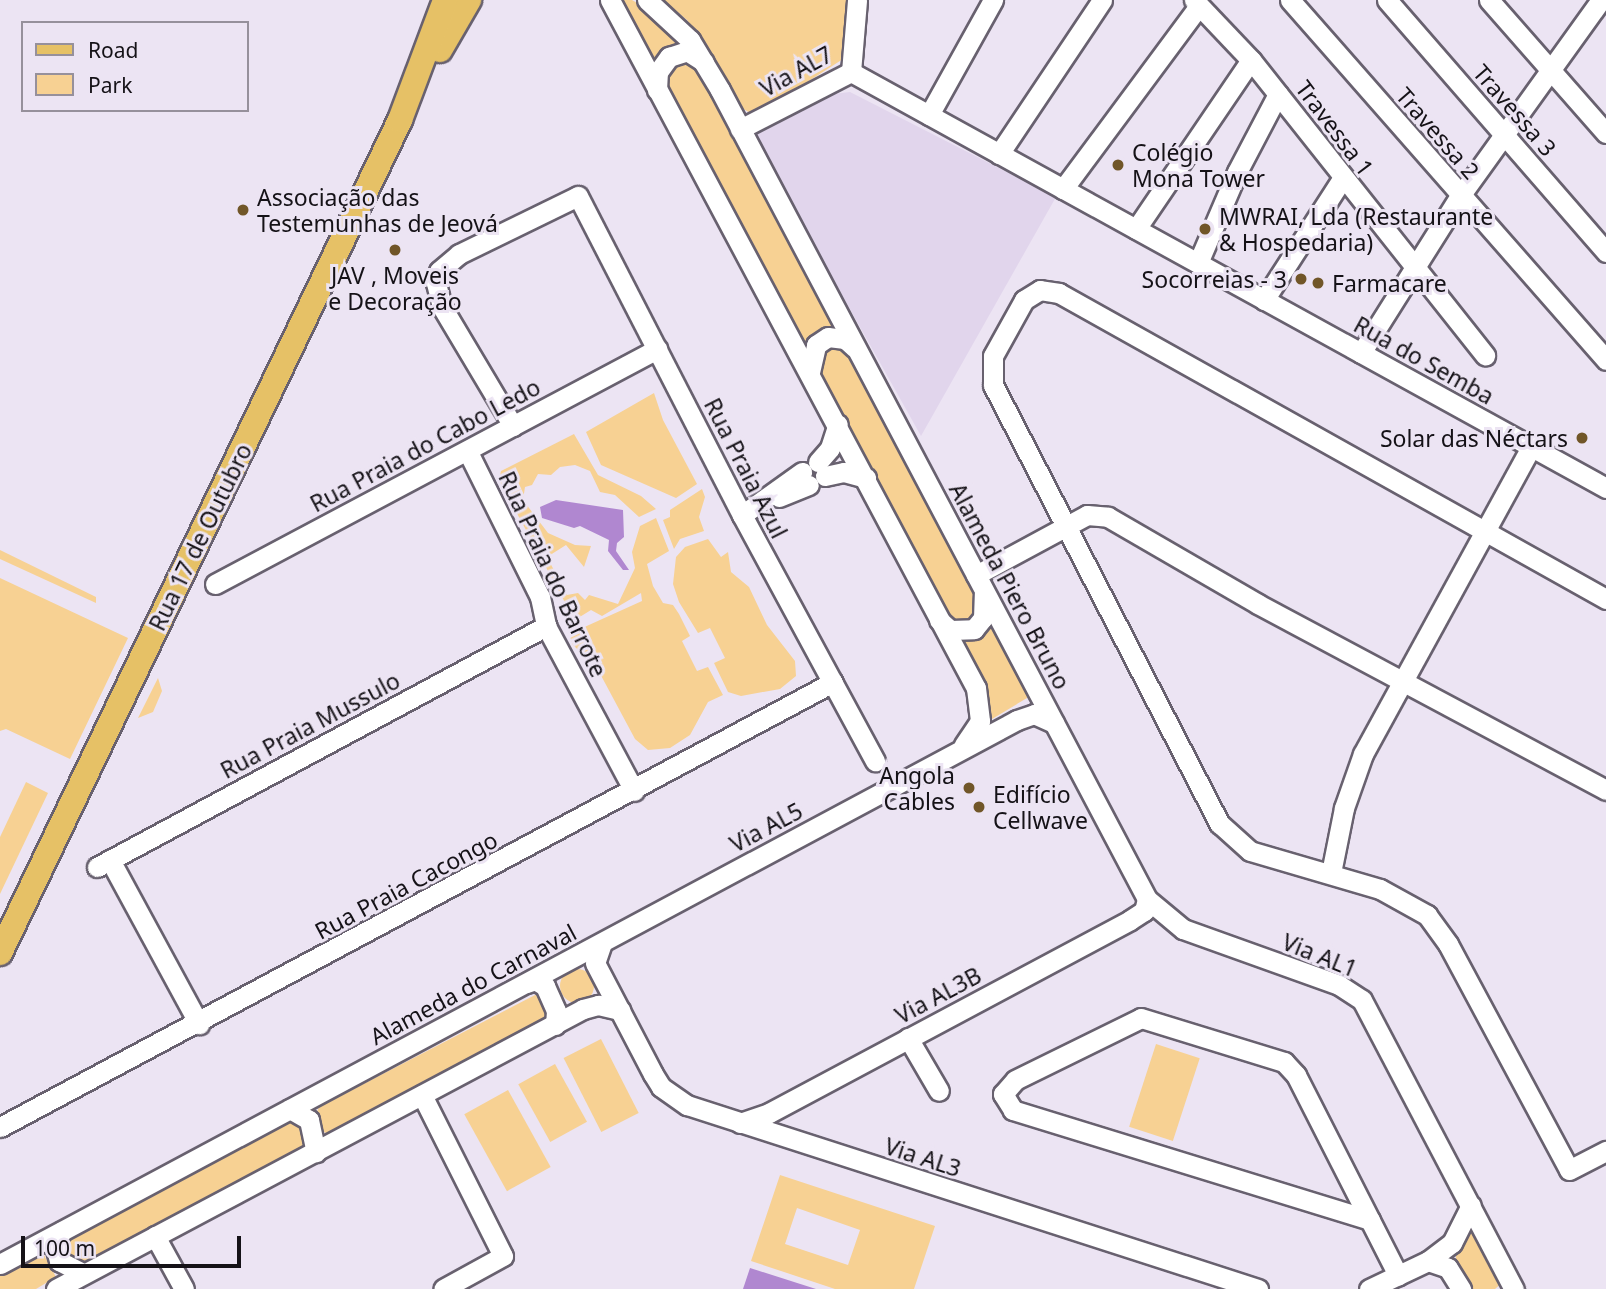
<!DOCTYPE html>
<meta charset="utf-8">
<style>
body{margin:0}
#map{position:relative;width:1606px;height:1289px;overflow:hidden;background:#ece4f3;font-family:"Noto Sans",sans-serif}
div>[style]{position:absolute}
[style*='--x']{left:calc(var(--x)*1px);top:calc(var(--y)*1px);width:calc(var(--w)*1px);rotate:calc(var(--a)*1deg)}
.built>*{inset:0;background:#e1d5ec}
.green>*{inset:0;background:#f7d193;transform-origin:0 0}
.round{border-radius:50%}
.water>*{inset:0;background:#b087d0}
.roads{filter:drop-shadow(2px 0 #68616f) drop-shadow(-2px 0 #68616f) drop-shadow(0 2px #68616f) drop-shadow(0 -2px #68616f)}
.minor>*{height:19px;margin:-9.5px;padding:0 9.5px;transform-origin:9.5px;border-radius:9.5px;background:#fff}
.major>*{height:24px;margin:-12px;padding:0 12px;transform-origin:12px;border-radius:12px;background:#e6c166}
.dots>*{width:19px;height:19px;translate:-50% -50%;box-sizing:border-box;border:4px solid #ece4f3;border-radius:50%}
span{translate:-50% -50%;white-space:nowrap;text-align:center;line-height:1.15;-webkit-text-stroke:6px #ece4f3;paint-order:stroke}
.street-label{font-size:23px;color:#151217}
.poi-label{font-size:23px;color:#151217}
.left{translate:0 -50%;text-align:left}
.right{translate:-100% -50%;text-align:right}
.legend{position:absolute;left:21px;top:21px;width:228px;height:91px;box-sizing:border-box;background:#ece4f3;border:2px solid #96909b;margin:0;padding:9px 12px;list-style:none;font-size:21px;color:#151217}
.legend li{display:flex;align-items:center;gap:14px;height:35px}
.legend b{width:35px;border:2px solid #96909b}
.scale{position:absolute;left:21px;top:1236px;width:220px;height:32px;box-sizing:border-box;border:4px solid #151217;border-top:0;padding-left:9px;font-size:21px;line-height:24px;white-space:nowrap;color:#151217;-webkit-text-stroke:5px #ece4f3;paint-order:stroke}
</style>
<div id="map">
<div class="built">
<div style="clip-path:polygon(850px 92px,1056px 197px,921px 436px,753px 136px,833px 94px)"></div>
</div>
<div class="green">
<div style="clip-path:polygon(619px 0,632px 0,667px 20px,687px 47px,653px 66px)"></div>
<div style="clip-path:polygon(663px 0,850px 0,843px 59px,767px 108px,750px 113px,737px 105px,687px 20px)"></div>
<div style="clip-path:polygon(688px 62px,699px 70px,838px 330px,806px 347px,666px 88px,671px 69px)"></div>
<div style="clip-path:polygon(828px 344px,850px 349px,982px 600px,972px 620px,960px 622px,949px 616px,815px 363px)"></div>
<div style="clip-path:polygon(654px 393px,663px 420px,697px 484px,676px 498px,601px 465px,586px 432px)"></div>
<div style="clip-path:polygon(574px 434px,598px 475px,641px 496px,656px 509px,639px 517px,615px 495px,600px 492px,590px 471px,575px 465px,560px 467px,551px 475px,538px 474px,532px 485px,525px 487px,523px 500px,548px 533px,575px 545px,591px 546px,584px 567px,566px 545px,547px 557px,567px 595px,578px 593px,585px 600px,589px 595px,618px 604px,635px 568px,632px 552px,640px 526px,656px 518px,669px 551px,647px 564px,653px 586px,663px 603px,673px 605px,679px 614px,690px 636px,682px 641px,697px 671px,708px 667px,723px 695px,708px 702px,690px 735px,670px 748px,648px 750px,635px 739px,597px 668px,573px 645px,569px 634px,642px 601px,641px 593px,602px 616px,591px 610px,570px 623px,569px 610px,499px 480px,501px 471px)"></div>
<div style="clip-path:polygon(702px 489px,705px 497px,699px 517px,704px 531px,680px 539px,674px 549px,663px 520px,670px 517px,670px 510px)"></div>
<div style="clip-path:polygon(708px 539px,721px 557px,728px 552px,731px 572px,749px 587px,767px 625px,795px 661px,796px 676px,780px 689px,741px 696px,728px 692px,714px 663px,725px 658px,710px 628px,698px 633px,679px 602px,673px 584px,676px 557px,685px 547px)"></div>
<div style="clip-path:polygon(0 550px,96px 597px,96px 603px,0 559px)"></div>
<div style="clip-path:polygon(0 578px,128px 638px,70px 759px,6px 729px,0 731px)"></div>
<div style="clip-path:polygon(993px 621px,1027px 688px,1027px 698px,987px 722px,959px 640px,971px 637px)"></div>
<div style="clip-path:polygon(158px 678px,162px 691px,153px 712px,138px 718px)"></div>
<div style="clip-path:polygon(26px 782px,48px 793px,0 894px,0 837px)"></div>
<div class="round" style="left:560px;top:969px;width:34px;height:34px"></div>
<div style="clip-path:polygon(537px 994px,547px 1010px,544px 1020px,327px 1134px,323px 1131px,315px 1116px,319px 1107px)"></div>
<div style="left:601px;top:1039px;width:83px;height:42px;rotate:63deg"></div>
<div style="left:1156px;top:1044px;width:46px;height:87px;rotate:18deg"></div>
<div style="left:555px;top:1064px;width:66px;height:42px;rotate:61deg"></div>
<div style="left:508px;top:1090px;width:88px;height:50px;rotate:61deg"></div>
<div style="clip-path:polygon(292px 1121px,301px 1125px,307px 1142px,304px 1146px,82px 1266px,73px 1263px,64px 1248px,69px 1239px)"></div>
<div style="clip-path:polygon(evenodd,780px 1175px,935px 1226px,914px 1289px,835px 1289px,751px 1261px,780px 1175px,797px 1208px,860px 1230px,848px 1265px,785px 1244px,797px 1208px)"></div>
<div style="clip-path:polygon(1474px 1225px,1502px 1283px,1495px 1289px,1470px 1289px,1456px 1262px,1456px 1252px)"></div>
<div style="clip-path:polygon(44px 1255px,56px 1277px,36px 1289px,0 1289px,0 1276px)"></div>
</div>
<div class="water">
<div style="clip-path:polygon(556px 500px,623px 510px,624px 537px,617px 543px,616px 551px,629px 570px,623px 570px,608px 551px,609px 540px,580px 526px,574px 528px,542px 518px,540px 507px)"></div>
<div style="clip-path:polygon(750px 1268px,816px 1289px,743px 1289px)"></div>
</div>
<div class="roads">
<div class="minor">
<div style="--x:610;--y:0;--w:779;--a:61.99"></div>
<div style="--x:976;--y:688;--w:33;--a:83"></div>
<div style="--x:980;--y:721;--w:29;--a:124"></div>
<div style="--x:647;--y:0;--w:59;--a:42.9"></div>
<div style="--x:690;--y:40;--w:58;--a:59"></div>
<div style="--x:720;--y:90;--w:915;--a:62.17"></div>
<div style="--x:1147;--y:899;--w:47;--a:39.8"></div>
<div style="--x:1183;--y:929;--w:166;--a:19.7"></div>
<div style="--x:1339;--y:985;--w:27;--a:33"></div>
<div style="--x:1362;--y:1000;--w:327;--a:62.3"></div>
<div style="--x:1194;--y:0;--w:83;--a:46.5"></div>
<div style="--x:1251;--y:60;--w:377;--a:51.6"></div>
<div style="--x:1290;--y:0;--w:479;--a:48.7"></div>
<div style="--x:1387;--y:0;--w:334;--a:49"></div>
<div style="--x:1489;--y:0;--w:177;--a:48.7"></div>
<div style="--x:851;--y:72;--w:862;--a:28.85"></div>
<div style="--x:851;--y:72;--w:72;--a:-85.2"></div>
<div style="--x:657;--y:90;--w:18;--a:-87"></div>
<div style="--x:658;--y:72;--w:19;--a:-54"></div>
<div style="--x:669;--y:57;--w:19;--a:-18"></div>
<div style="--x:687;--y:51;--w:20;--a:33"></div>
<div style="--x:929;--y:115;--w:132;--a:-60.9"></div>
<div style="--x:740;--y:129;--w:125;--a:-27.2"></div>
<div style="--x:999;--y:154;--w:185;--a:-56.2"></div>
<div style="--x:1063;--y:189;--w:228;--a:-53.4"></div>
<div style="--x:1136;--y:229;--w:204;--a:-55.8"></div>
<div style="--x:1198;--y:263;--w:99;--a:-66.8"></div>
<div style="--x:1237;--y:172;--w:88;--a:-62.3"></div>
<div style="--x:1264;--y:300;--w:144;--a:-57.2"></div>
<div style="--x:1361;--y:353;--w:186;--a:-57.8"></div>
<div style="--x:1460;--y:196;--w:241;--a:-54.3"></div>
<div style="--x:810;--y:372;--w:28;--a:-77"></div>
<div style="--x:816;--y:345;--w:14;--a:-34"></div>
<div style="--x:828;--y:337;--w:17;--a:7"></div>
<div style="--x:845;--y:339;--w:13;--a:42"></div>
<div style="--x:513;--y:426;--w:139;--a:-120.8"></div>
<div style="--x:442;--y:307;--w:25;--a:-104"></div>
<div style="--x:436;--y:283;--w:12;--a:-76"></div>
<div style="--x:439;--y:271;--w:26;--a:-40"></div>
<div style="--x:459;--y:254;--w:132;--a:-26"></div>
<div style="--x:578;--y:196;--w:359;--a:62.8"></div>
<div style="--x:742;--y:515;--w:280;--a:61.6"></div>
<div style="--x:468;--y:452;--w:162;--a:63.6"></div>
<div style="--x:540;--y:597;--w:30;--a:78"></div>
<div style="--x:546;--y:626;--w:187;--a:61.9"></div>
<div style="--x:818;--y:462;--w:18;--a:-49"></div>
<div style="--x:830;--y:448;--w:25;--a:-72"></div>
<div style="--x:825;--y:476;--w:19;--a:-12"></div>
<div style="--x:844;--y:472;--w:23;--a:15"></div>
<div style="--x:779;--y:497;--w:32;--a:-22"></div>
<div style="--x:742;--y:515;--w:74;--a:-35.6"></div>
<div style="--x:976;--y:575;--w:126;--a:-28.4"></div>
<div style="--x:1087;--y:515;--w:21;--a:5"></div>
<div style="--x:1108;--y:517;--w:173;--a:30.1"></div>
<div style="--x:1258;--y:604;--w:395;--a:28.1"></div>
<div style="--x:215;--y:584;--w:501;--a:-28"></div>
<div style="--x:1606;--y:599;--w:627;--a:-150.78"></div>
<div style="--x:1059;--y:293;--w:19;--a:-171"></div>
<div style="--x:1040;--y:290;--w:19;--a:148"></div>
<div style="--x:1024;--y:300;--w:64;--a:119"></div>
<div style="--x:993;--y:356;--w:29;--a:90"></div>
<div style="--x:993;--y:385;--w:494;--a:62.7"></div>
<div style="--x:1220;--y:824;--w:40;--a:42"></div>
<div style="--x:1250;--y:851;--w:135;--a:16.3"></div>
<div style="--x:1380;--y:889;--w:54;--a:29"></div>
<div style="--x:1427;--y:915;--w:36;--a:54"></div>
<div style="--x:1448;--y:944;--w:256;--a:61.8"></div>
<div style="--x:1569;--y:1170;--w:42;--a:-27.2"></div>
<div style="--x:939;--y:620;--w:15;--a:42"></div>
<div style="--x:950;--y:630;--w:24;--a:-2"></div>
<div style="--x:974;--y:629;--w:14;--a:-51"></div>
<div style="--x:983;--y:618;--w:25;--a:-88"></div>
<div style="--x:110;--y:860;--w:187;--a:61.5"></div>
<div style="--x:97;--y:867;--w:510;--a:-28.22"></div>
<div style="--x:1331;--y:873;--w:66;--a:-78.7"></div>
<div style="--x:1344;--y:808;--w:57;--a:-70.6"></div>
<div style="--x:1363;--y:754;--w:350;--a:-61.3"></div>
<div style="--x:602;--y:943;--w:21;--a:109"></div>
<div style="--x:595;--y:963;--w:125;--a:62.4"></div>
<div style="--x:653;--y:1074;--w:15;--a:58"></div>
<div style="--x:661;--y:1087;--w:32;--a:35"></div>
<div style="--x:687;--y:1105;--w:600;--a:17.86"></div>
<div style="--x:527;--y:983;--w:9;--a:-21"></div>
<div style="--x:535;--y:980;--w:12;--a:31"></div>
<div style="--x:545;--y:986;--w:27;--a:66"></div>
<div style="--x:556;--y:1011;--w:14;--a:94"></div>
<div style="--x:908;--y:1038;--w:61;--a:59.7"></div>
<div style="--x:422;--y:1095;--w:180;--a:63.3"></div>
<div style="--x:503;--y:1256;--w:68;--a:151.2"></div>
<div style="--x:290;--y:1109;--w:22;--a:30"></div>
<div style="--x:309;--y:1120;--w:33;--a:78"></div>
<div style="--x:740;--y:1123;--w:31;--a:-19"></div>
<div style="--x:769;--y:1113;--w:409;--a:-28.1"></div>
<div style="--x:1130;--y:920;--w:17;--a:-33"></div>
<div style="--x:1144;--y:911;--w:12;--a:-76"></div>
<div style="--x:0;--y:1127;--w:944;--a:-28.11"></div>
<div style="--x:1370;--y:1220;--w:374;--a:-162.9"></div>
<div style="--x:1013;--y:1110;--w:19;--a:-122"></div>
<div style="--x:1003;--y:1094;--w:18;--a:-49"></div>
<div style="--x:1015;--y:1080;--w:140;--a:-26.2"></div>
<div style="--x:1141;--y:1018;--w:150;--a:17.1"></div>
<div style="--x:1284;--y:1062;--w:18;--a:47"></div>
<div style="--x:1296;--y:1075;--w:225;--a:63"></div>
<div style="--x:62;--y:1231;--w:14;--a:124"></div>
<div style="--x:54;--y:1243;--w:19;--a:74"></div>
<div style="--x:59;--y:1261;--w:28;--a:27"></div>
<div style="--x:155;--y:1236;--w:60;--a:61.3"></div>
<div style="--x:1428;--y:1261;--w:21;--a:19"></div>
<div style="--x:1448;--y:1268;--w:25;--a:58"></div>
<div style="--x:0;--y:1264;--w:1153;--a:-28.14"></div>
<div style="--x:1017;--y:720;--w:18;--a:-19"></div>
<div style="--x:1034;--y:714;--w:22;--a:24"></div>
<div style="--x:56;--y:1289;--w:597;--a:-27.98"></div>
<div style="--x:583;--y:1009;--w:16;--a:-15"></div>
<div style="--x:598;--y:1005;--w:23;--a:13"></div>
<div style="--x:1369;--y:1289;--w:65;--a:-25.4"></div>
<div style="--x:1428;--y:1261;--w:30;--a:-37"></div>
<div style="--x:1452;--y:1243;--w:42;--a:-63.4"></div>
</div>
<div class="major">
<div style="--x:440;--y:50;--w:58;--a:-59.9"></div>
<div style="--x:0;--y:953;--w:924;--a:-64.35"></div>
<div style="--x:400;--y:120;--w:128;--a:-69.4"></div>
</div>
</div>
<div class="dots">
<div style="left:1118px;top:165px;background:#715628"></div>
<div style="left:243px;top:210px;background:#715628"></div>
<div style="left:1205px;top:229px;background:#715628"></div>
<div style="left:395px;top:250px;background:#715628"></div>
<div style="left:1301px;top:279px;background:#715628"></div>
<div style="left:1318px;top:283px;background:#715628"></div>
<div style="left:1582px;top:438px;background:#715628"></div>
<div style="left:969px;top:788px;background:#715628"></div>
<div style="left:979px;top:807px;background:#715628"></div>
</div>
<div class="street-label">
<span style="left:796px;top:71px;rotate:-29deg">Via AL7</span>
<span style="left:1515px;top:110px;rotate:49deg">Travessa 3</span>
<span style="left:1335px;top:128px;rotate:53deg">Travessa 1</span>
<span style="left:1438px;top:133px;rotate:49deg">Travessa 2</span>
<span style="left:1424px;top:360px;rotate:29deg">Rua do Semba</span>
<span style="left:425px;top:445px;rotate:-28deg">Rua Praia do Cabo Ledo</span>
<span style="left:746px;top:468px;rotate:63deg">Rua Praia Azul</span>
<span style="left:200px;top:537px;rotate:-64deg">Rua 17 de Outubro</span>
<span style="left:553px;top:574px;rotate:65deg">Rua Praia do Barrote</span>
<span style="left:1010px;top:586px;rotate:62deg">Alameda Piero Bruno</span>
<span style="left:310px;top:725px;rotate:-28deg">Rua Praia Mussulo</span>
<span style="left:766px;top:827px;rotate:-28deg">Via AL5</span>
<span style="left:406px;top:885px;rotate:-28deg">Rua Praia Cacongo</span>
<span style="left:1320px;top:955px;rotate:22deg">Via AL1</span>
<span style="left:473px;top:984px;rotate:-28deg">Alameda do Carnaval</span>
<span style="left:938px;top:995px;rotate:-28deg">Via AL3B</span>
<span style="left:923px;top:1157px;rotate:18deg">Via AL3</span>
</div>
<div class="poi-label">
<span class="left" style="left:1132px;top:165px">Colégio<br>Mona Tower</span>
<span class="left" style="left:257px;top:210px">Associação das<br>Testemunhas de Jeová</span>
<span class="left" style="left:1219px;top:229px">MWRAI, Lda (Restaurante<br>&amp; Hospedaria)</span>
<span style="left:395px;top:288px">JAV , Moveis<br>e Decoração</span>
<span class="right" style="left:1287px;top:279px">Socorreias - 3</span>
<span class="left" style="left:1332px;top:283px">Farmacare</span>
<span class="right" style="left:1568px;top:438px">Solar das Néctars</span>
<span class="right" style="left:955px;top:788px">Angola<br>Cables</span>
<span class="left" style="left:993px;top:807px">Edifício<br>Cellwave</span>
</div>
<ul class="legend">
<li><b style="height:9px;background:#e6c166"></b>Road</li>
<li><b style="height:19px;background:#f7d193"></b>Park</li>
</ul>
<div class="scale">100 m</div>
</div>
